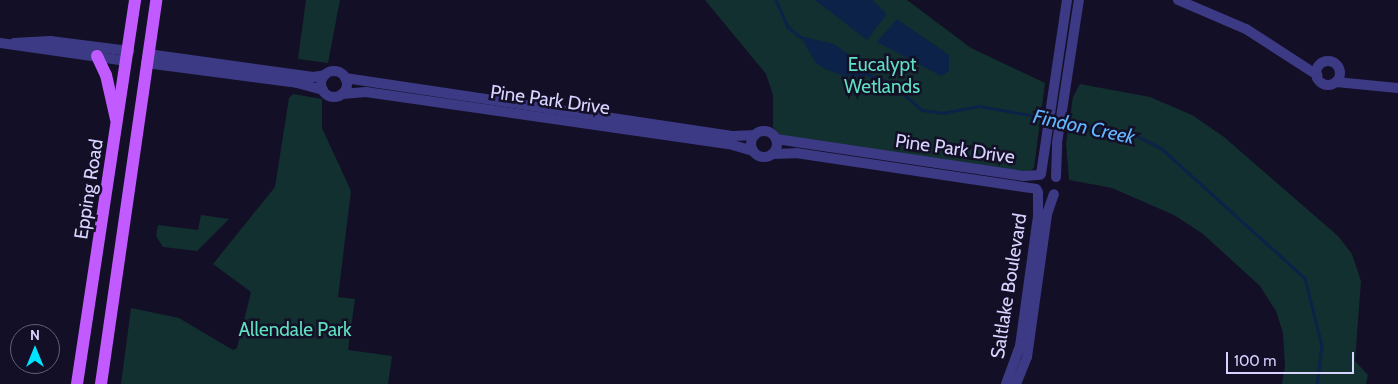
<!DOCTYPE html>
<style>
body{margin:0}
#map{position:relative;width:1398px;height:384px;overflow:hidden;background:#130f26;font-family:Cabin,sans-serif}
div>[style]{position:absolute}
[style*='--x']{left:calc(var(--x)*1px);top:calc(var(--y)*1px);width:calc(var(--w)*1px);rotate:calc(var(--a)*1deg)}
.green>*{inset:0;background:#12302f}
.water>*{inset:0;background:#0c2248}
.stream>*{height:2.5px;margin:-1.25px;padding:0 1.25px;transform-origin:1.25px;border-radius:1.25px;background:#0c2248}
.tertiary>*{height:10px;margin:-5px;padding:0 5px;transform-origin:5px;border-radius:5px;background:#3d3a85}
.tertiary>.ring{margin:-5px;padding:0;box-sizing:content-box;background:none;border:10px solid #3d3a85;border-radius:50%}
.primary>*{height:12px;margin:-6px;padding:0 6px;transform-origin:6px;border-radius:6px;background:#c25bff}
span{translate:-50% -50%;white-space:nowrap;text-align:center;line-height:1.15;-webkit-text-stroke:5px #130f26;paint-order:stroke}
.park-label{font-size:19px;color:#5fe0c0}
.street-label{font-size:19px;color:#d9d4ff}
.water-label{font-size:20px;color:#62b6ff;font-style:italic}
.north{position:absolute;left:10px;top:324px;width:50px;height:50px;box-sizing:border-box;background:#130f26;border:1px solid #625e7d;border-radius:50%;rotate:0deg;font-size:14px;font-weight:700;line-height:20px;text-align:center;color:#d9d4ff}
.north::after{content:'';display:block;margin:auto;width:18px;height:22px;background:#00e5ff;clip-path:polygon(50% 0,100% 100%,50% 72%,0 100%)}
.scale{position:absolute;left:1226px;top:352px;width:128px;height:22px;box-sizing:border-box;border:2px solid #d9d4ff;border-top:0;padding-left:6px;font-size:15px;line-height:18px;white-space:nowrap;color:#d9d4ff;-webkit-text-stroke:4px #130f26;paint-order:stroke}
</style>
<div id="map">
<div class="green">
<div style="clip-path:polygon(306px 0,340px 0,328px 63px,298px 59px)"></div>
<div style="clip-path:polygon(705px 0,907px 0,971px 48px,1045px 83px,1034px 168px,1029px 172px,781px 136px,773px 127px,773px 95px,766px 74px)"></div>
<div style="clip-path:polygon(1080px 84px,1150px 97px,1192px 115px,1224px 137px,1338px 236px,1352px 254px,1361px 281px,1355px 361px,1368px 375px,1366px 384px,1282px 384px,1285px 366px,1283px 333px,1276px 311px,1260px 286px,1203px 234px,1174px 215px,1112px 188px,1069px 180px,1066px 144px,1073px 97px)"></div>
<div style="clip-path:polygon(293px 94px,322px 99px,322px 128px,351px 191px,338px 297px,355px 299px,348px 350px,392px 356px,388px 384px,121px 384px,131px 308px,179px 318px,233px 350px,237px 348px,251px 292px,213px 264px,275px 187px,289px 98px)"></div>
<div style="clip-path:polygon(201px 215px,229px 219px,197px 251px,163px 247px,156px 236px,158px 225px,198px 230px)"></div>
</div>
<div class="water">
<div style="clip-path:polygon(815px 0,872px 0,887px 14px,867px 40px)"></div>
<div style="clip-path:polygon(897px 19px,949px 55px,949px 71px,941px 76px,877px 42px)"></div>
<div style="clip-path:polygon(800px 36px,834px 44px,848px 54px,865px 73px,864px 77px,844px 76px,825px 69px,816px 63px)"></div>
</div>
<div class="stream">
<div style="--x:776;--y:0;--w:30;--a:66"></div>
<div style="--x:788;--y:27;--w:16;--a:38"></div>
<div style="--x:864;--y:73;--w:29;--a:20"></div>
<div style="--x:891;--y:83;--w:41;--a:41.1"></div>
<div style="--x:922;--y:110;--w:21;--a:8"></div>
<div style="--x:943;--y:113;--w:37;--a:-11"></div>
<div style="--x:979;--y:106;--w:69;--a:10"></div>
<div style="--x:1062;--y:121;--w:76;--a:11.3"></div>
<div style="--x:1137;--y:136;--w:27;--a:27"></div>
<div style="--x:1161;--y:148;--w:194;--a:42.1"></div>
<div style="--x:1305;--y:278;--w:70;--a:76"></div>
<div style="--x:1322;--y:346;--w:38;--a:97"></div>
</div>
<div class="tertiary">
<div style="--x:1178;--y:0;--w:74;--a:23.1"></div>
<div style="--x:1246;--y:29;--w:85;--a:32.9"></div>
<div style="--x:0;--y:43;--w:128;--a:8.1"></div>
<div style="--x:14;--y:43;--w:36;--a:-3"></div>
<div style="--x:50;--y:41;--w:80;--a:7.2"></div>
<div style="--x:148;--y:54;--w:167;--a:7.9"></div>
<div style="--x:313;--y:77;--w:12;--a:-9"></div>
<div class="ring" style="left:1316px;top:61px;width:14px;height:14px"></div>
<div style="--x:146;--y:63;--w:152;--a:7.5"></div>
<div style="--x:297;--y:83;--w:27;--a:15"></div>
<div class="ring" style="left:321px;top:71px;width:16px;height:16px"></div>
<div style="--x:345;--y:78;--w:393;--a:8.5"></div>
<div style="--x:734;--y:136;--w:21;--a:-3"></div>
<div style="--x:1336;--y:82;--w:62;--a:5.5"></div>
<div style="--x:342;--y:94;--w:24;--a:-5"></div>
<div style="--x:366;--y:92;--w:367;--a:8.2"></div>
<div style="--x:729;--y:144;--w:25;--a:16"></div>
<div class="ring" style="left:751px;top:131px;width:16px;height:16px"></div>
<div style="--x:776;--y:139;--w:251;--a:8.5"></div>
<div style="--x:1024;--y:176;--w:16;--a:-4"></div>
<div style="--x:772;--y:154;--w:24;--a:-2"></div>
<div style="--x:796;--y:153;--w:243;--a:8.5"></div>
<div style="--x:1041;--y:174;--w:176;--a:-81.5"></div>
<div style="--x:1056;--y:177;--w:34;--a:-88"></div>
<div style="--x:1057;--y:143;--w:145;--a:-81.3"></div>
<div style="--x:1006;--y:384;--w:40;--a:-69.8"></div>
<div style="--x:1020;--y:346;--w:131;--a:-82.1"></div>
<div style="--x:1038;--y:216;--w:24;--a:-90"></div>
<div style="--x:1016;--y:384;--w:29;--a:-68"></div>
<div style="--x:1027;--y:357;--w:144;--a:-82"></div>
<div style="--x:1047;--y:214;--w:21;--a:-71"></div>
</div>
<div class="primary">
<div style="--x:97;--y:56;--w:21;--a:65"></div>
<div style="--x:106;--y:75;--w:45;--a:77.2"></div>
<div style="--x:77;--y:384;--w:388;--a:-81.4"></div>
<div style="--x:101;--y:384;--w:388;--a:-81.8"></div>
</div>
<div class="park-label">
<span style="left:882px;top:76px">Eucalypt<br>Wetlands</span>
<span style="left:295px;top:330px">Allendale Park</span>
</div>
<div class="street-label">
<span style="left:550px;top:100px;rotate:8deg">Pine Park Drive</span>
<span style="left:955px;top:149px;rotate:8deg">Pine Park Drive</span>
<span style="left:89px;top:189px;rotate:-81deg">Epping Road</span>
<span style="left:1009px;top:286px;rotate:-81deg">Saltlake Boulevard</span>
</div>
<div class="water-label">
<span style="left:1084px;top:127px;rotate:12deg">Findon Creek</span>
</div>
<div class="north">N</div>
<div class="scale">100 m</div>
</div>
